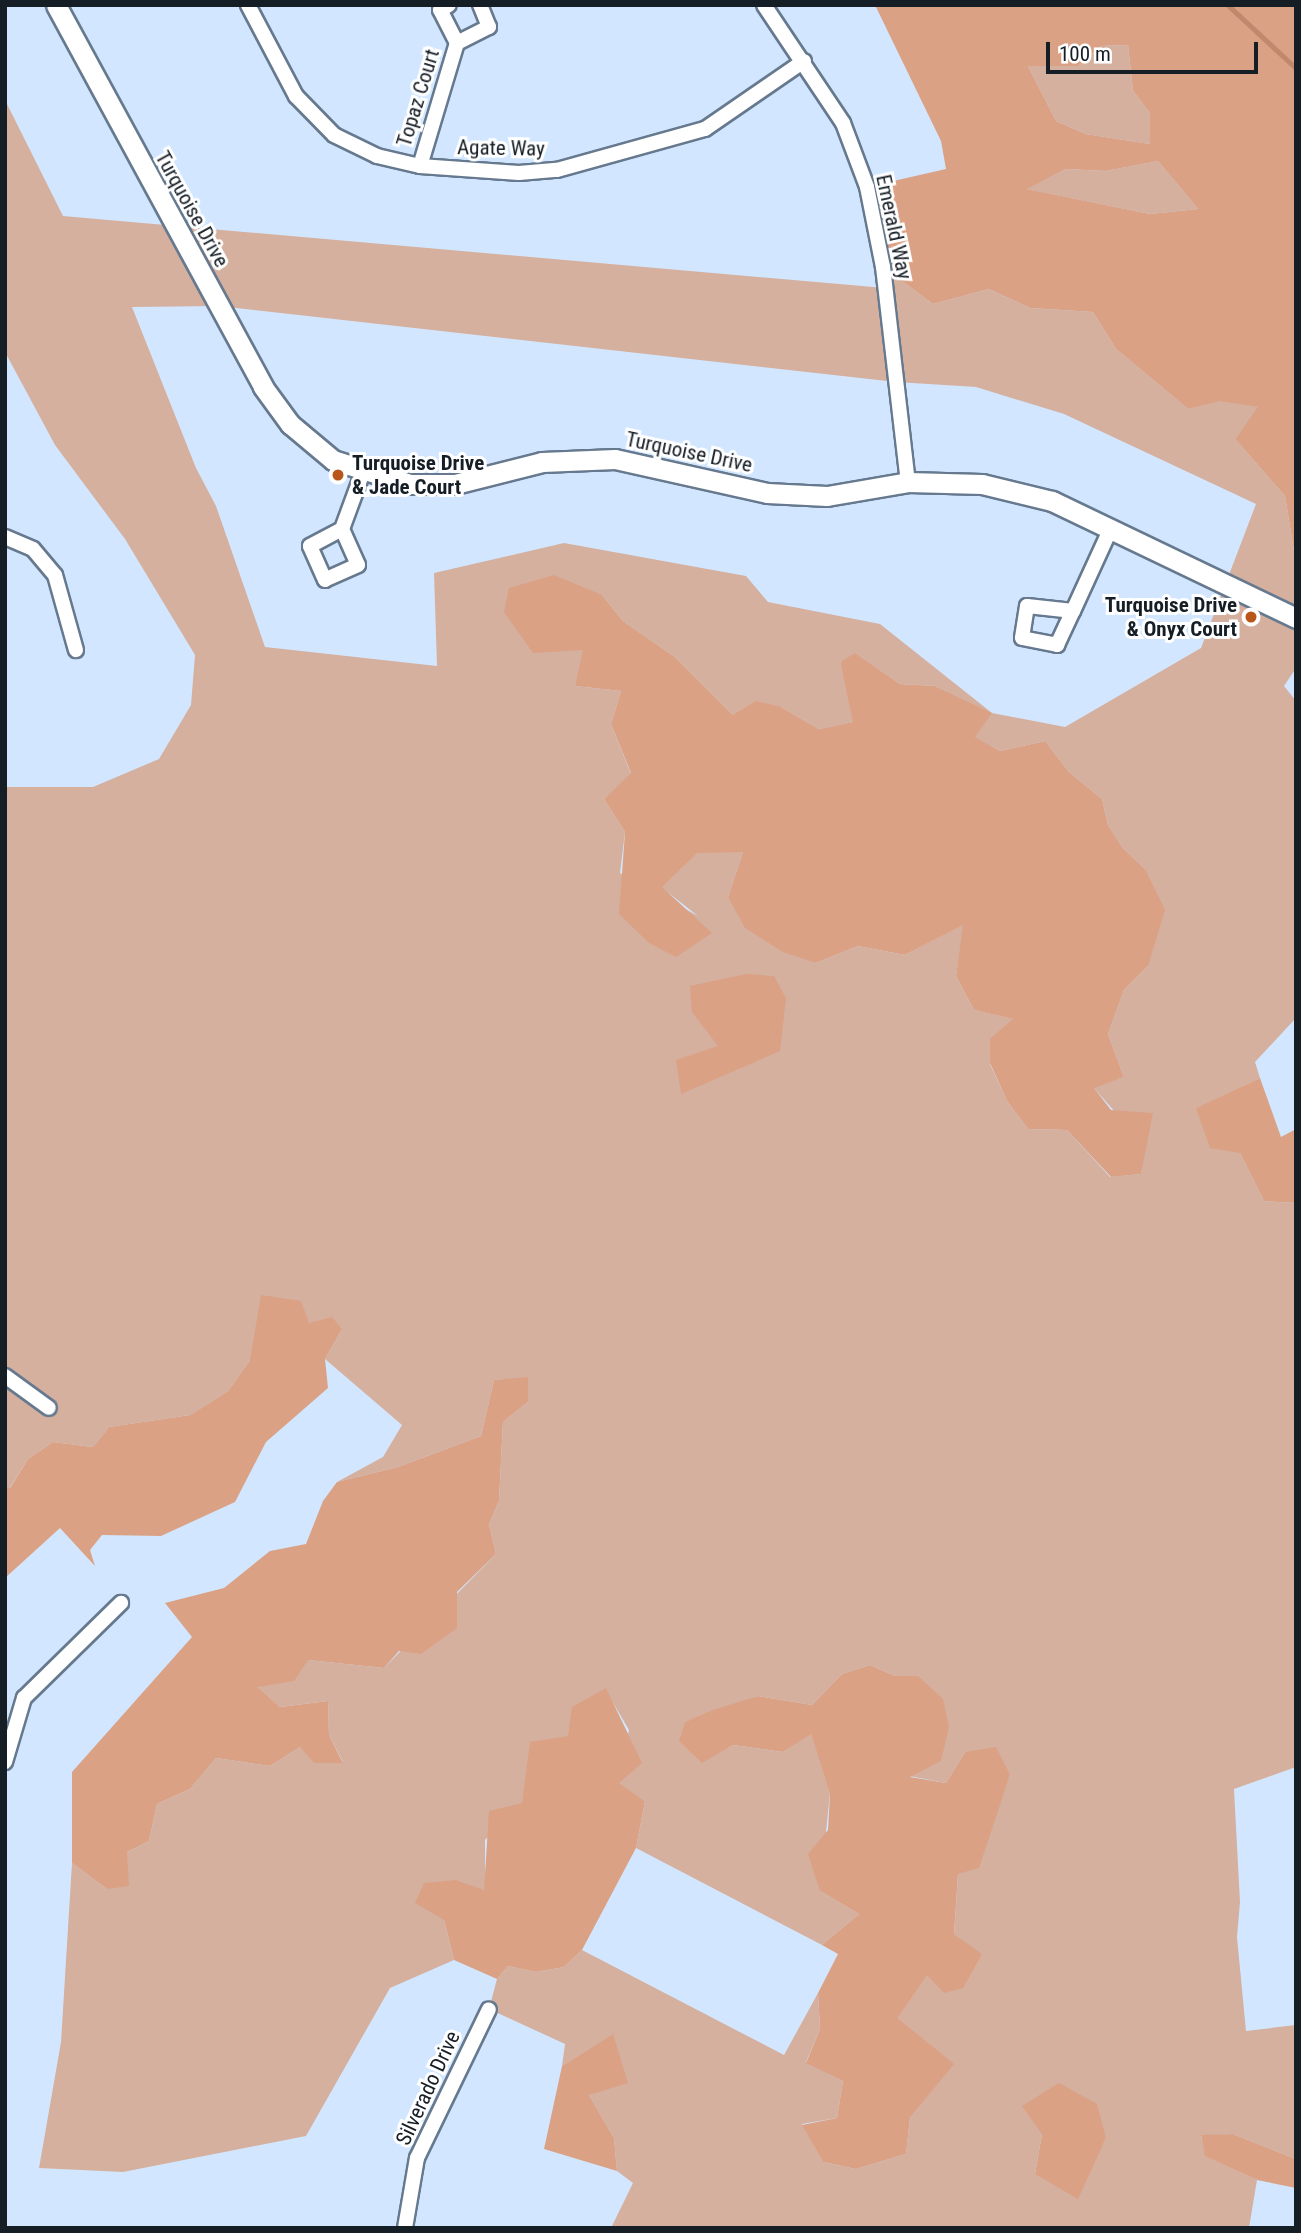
<!DOCTYPE html>
<style>
body{margin:0}
#map{position:relative;width:1301px;height:2233px;overflow:hidden;background:#d2e7ff;font-family:"Roboto Condensed",sans-serif}
div>[style]{position:absolute}
[style*='--x']{left:calc(var(--x)*1px);top:calc(var(--y)*1px);width:calc(var(--w)*1px);rotate:calc(var(--a)*1deg)}
.green>*{inset:0;background:#d5b09e}
.forest>*{inset:0;background:#daa185}
.stream>*{height:4.5px;margin:-2.25px;padding:0 2.25px;transform-origin:2.25px;border-radius:2.25px;background:#c0896d}
.roads{filter:drop-shadow(2px 0 #66798e) drop-shadow(-2px 0 #66798e) drop-shadow(0 2px #66798e) drop-shadow(0 -2px #66798e)}
.street>*{height:14px;margin:-7px;padding:0 7px;transform-origin:7px;border-radius:7px;background:#fff}
.secondary>*{height:19px;margin:-9.5px;padding:0 9.5px;transform-origin:9.5px;border-radius:9.5px;background:#fff}
.dots>*{width:19px;height:19px;translate:-50% -50%;box-sizing:border-box;border:4px solid #fff;border-radius:50%}
span{translate:-50% -50%;white-space:nowrap;text-align:center;line-height:1.15;-webkit-text-stroke:6px #fff;paint-order:stroke}
.street-label{font-size:21px;color:#151d25}
.poi-label{font-size:21px;color:#151d25;font-weight:700}
.left{translate:0 -50%;text-align:left}
.right{translate:-100% -50%;text-align:right}
.frame{position:absolute;inset:0;border:7px solid #151d25;pointer-events:none}
.scale{position:absolute;left:1046px;top:42px;width:212px;height:32px;box-sizing:border-box;border:4px solid #151d25;border-top:0;padding-left:9px;font-size:21px;line-height:24px;white-space:nowrap;color:#151d25;-webkit-text-stroke:5px #fff;paint-order:stroke}
</style>
<div id="map">
<div class="green">
<div style="clip-path:polygon(1128px 45px,1133px 91px,1150px 113px,1150px 144px,1086px 134px,1056px 121px,1028px 66px,1078px 66px,1101px 46px)"></div>
<div style="clip-path:polygon(evenodd,5px 100px,63px 216px,885px 288px,883px 267px,933px 304px,989px 289px,1030px 308px,1093px 312px,1116px 349px,1188px 409px,1220px 400px,1259px 407px,1235px 439px,1285px 496px,1296px 563px,1296px 668px,1284px 686px,1296px 701px,1296px 1018px,1255px 1062px,1260px 1078px,1197px 1108px,1240px 1153px,1264px 1201px,1296px 1203px,1296px 1767px,1234px 1789px,1240px 1902px,1237px 1937px,1246px 2031px,1296px 2025px,1296px 2159px,1233px 2134px,1201px 2136px,1206px 2156px,1257px 2180px,1249px 2228px,611px 2228px,633px 2183px,617px 2171px,614px 2138px,589px 2095px,612px 2035px,562px 2066px,565px 2044px,489px 2009px,497px 1979px,508px 1966px,536px 1972px,564px 1967px,582px 1950px,784px 2055px,818px 1993px,820px 2029px,806px 2062px,843px 2081px,837px 2118px,802px 2124px,823px 2162px,856px 2169px,906px 2154px,910px 2118px,953px 2064px,898px 2018px,927px 1974px,981px 1955px,954px 1934px,958px 1874px,996px 1814px,1010px 1775px,965px 1752px,946px 1783px,909px 1776px,918px 1676px,895px 1676px,870px 1665px,842px 1674px,812px 1705px,758px 1696px,685px 1722px,702px 1762px,733px 1745px,783px 1752px,811px 1733px,830px 1793px,820px 1891px,859px 1914px,822px 1945px,636px 1848px,645px 1801px,618px 1783px,629px 1730px,605px 1689px,522px 1803px,485px 1840px,485px 1891px,457px 1880px,444px 1920px,454px 1960px,390px 1988px,306px 2136px,123px 2172px,39px 2168px,61px 2042px,72px 1863px,107px 1889px,127px 1852px,149px 1841px,157px 1804px,190px 1789px,216px 1758px,270px 1766px,300px 1747px,343px 1762px,329px 1735px,328px 1701px,280px 1707px,258px 1687px,308px 1660px,384px 1668px,496px 1554px,489px 1524px,499px 1501px,503px 1422px,528px 1402px,528px 1378px,494px 1380px,481px 1436px,398px 1467px,337px 1482px,383px 1457px,402px 1425px,325px 1359px,342px 1329px,250px 1360px,228px 1391px,190px 1415px,109px 1427px,93px 1447px,53px 1442px,28px 1459px,9px 1489px,5px 1487px,5px 787px,93px 787px,159px 759px,191px 705px,195px 655px,125px 539px,55px 445px,5px 352px,5px 100px,219px 306px,896px 382px,976px 387px,1064px 414px,1256px 504px,1201px 648px,1065px 727px,992px 713px,880px 624px,768px 602px,746px 576px,564px 543px,434px 573px,437px 666px,265px 647px,216px 506px,196px 468px,132px 307px,219px 306px,5px 100px,602px 595px,623px 621px,675px 657px,733px 715px,781px 707px,819px 729px,854px 722px,840px 662px,856px 654px,900px 684px,935px 686px,991px 713px,974px 737px,1000px 751px,1045px 741px,1069px 772px,1102px 799px,1108px 825px,1123px 848px,1145px 869px,1148px 966px,1124px 990px,1108px 1034px,1124px 1077px,1093px 1087px,1145px 1146px,1141px 1174px,1110px 1177px,1067px 1130px,1028px 1129px,1007px 1101px,990px 1064px,1014px 1019px,974px 1010px,956px 976px,964px 924px,905px 955px,858px 946px,816px 963px,728px 897px,743px 852px,697px 852px,661px 887px,698px 916px,620px 873px,625px 832px,604px 799px,631px 774px,611px 724px,621px 691px,575px 686px,602px 595px,5px 100px,1042px 2134px,1106px 2138px,1094px 2162px,1035px 2174px,1042px 2134px)"></div>
<div style="clip-path:polygon(1158px 161px,1198px 209px,1150px 214px,1026px 189px,1066px 169px,1106px 171px)"></div>
</div>
<div class="forest">
<div style="clip-path:polygon(evenodd,875px 5px,1296px 5px,1296px 563px,1285px 496px,1235px 439px,1258px 407px,1220px 401px,1188px 409px,1116px 349px,1093px 312px,1030px 308px,989px 289px,933px 304px,883px 267px,867px 187px,946px 169px,941px 141px,875px 5px,1128px 45px,1133px 91px,1150px 113px,1150px 144px,1086px 134px,1056px 121px,1028px 66px,1078px 66px,1101px 46px,1128px 45px,875px 5px,1158px 161px,1198px 209px,1150px 214px,1027px 189px,1066px 169px,1106px 171px,1158px 161px)"></div>
<div style="clip-path:polygon(554px 575px,602px 595px,623px 621px,675px 657px,733px 715px,756px 701px,781px 707px,819px 729px,853px 722px,840px 662px,855px 653px,900px 684px,935px 686px,992px 713px,975px 737px,1000px 751px,1045px 741px,1069px 772px,1102px 799px,1108px 825px,1123px 848px,1145px 869px,1165px 910px,1148px 966px,1124px 990px,1108px 1034px,1124px 1077px,1094px 1088px,1111px 1110px,1153px 1113px,1141px 1174px,1111px 1177px,1067px 1130px,1028px 1129px,1007px 1101px,990px 1063px,990px 1039px,1013px 1019px,974px 1010px,956px 976px,963px 925px,905px 955px,858px 946px,816px 963px,783px 952px,745px 928px,728px 897px,743px 852px,697px 853px,662px 887px,712px 933px,676px 957px,649px 943px,619px 914px,625px 832px,604px 799px,631px 773px,611px 724px,621px 691px,575px 686px,583px 650px,533px 653px,504px 612px,509px 588px)"></div>
<div style="clip-path:polygon(746px 974px,774px 976px,786px 998px,780px 1051px,681px 1094px,676px 1060px,718px 1046px,692px 1012px,690px 986px)"></div>
<div style="clip-path:polygon(1260px 1078px,1281px 1137px,1296px 1129px,1296px 1203px,1264px 1201px,1240px 1153px,1210px 1148px,1196px 1108px)"></div>
<div style="clip-path:polygon(261px 1295px,301px 1301px,309px 1323px,332px 1317px,342px 1329px,325px 1359px,328px 1388px,266px 1442px,235px 1502px,161px 1536px,102px 1535px,90px 1550px,95px 1566px,60px 1528px,5px 1578px,5px 1487px,10px 1488px,28px 1459px,53px 1442px,93px 1447px,109px 1427px,190px 1415px,228px 1391px,250px 1360px)"></div>
<div style="clip-path:polygon(528px 1377px,528px 1402px,503px 1422px,499px 1501px,489px 1524px,496px 1554px,457px 1592px,457px 1628px,421px 1654px,399px 1651px,384px 1668px,308px 1660px,294px 1681px,258px 1687px,280px 1707px,328px 1701px,329px 1735px,343px 1763px,314px 1763px,300px 1747px,270px 1766px,216px 1758px,190px 1789px,157px 1804px,149px 1841px,127px 1852px,129px 1886px,107px 1889px,72px 1863px,72px 1772px,192px 1637px,165px 1603px,224px 1588px,270px 1551px,306px 1544px,323px 1501px,337px 1482px,398px 1467px,481px 1436px,494px 1380px)"></div>
<div style="clip-path:polygon(870px 1665px,895px 1676px,918px 1676px,943px 1699px,949px 1727px,941px 1761px,910px 1777px,946px 1783px,965px 1752px,996px 1747px,1010px 1775px,979px 1868px,958px 1874px,954px 1934px,982px 1954px,963px 1988px,944px 1993px,927px 1975px,898px 2018px,954px 2064px,910px 2118px,906px 2154px,856px 2169px,823px 2162px,802px 2125px,837px 2118px,843px 2081px,806px 2063px,820px 2029px,818px 1993px,838px 1954px,822px 1945px,859px 1914px,820px 1891px,808px 1854px,828px 1830px,830px 1794px,811px 1734px,783px 1752px,733px 1745px,702px 1763px,679px 1741px,685px 1722px,713px 1710px,758px 1696px,812px 1705px,842px 1674px)"></div>
<div style="clip-path:polygon(606px 1688px,642px 1763px,619px 1783px,645px 1801px,636px 1848px,582px 1950px,564px 1967px,536px 1972px,508px 1966px,497px 1979px,454px 1960px,444px 1920px,415px 1903px,424px 1883px,457px 1880px,484px 1890px,489px 1811px,522px 1803px,530px 1742px,568px 1736px,572px 1707px)"></div>
<div style="clip-path:polygon(613px 2034px,628px 2083px,589px 2095px,614px 2138px,617px 2171px,544px 2149px,562px 2066px)"></div>
<div style="clip-path:polygon(1059px 2083px,1097px 2104px,1106px 2138px,1078px 2199px,1035px 2174px,1042px 2134px,1022px 2106px)"></div>
<div style="clip-path:polygon(1233px 2134px,1296px 2159px,1296px 2188px,1257px 2180px,1205px 2156px,1201px 2135px)"></div>
</div>
<div class="stream">
<div style="--x:1228;--y:5;--w:93;--a:42.8"></div>
</div>
<div class="roads">
<div class="street">
<div style="--x:248;--y:5;--w:103;--a:62.2"></div>
<div style="--x:296;--y:96;--w:54;--a:45.7"></div>
<div style="--x:334;--y:135;--w:48;--a:26"></div>
<div style="--x:377;--y:156;--w:44;--a:13.1"></div>
<div style="--x:420;--y:166;--w:99;--a:4"></div>
<div style="--x:519;--y:173;--w:38;--a:-5"></div>
<div style="--x:557;--y:170;--w:154;--a:-15.5"></div>
<div style="--x:705;--y:129;--w:120;--a:-34.5"></div>
<div style="--x:764;--y:5;--w:142;--a:56.2"></div>
<div style="--x:843;--y:123;--w:68;--a:69.4"></div>
<div style="--x:867;--y:187;--w:82;--a:78.7"></div>
<div style="--x:883;--y:267;--w:216;--a:83.4"></div>
<div style="--x:457;--y:43;--w:36;--a:-27"></div>
<div style="--x:489;--y:27;--w:24;--a:-112"></div>
<div style="--x:420;--y:166;--w:128;--a:-73.3"></div>
<div style="--x:457;--y:43;--w:37;--a:-117"></div>
<div style="--x:440;--y:10;--w:10;--a:-29"></div>
<div style="--x:342;--y:529;--w:39;--a:66"></div>
<div style="--x:358;--y:565;--w:36;--a:156"></div>
<div style="--x:325;--y:580;--w:37;--a:-114"></div>
<div style="--x:310;--y:546;--w:36;--a:-28"></div>
<div style="--x:342;--y:529;--w:61;--a:-69.8"></div>
<div style="--x:5;--y:537;--w:30;--a:23"></div>
<div style="--x:33;--y:549;--w:34;--a:50"></div>
<div style="--x:55;--y:575;--w:78;--a:74.4"></div>
<div style="--x:1073;--y:611;--w:46;--a:-173.8"></div>
<div style="--x:1027;--y:606;--w:32;--a:99"></div>
<div style="--x:1022;--y:638;--w:36;--a:11"></div>
<div style="--x:1057;--y:645;--w:38;--a:-65"></div>
<div style="--x:1073;--y:611;--w:91;--a:-65.4"></div>
<div style="--x:5;--y:1376;--w:54;--a:36"></div>
<div style="--x:5;--y:1762;--w:67;--a:-73.5"></div>
<div style="--x:24;--y:1698;--w:136;--a:-44.4"></div>
<div style="--x:405;--y:2228;--w:71;--a:-80.3"></div>
<div style="--x:417;--y:2158;--w:165;--a:-64.2"></div>
</div>
<div class="secondary">
<div style="--x:56;--y:5;--w:434;--a:61.5"></div>
<div style="--x:263;--y:387;--w:46;--a:53.9"></div>
<div style="--x:290;--y:424;--w:56;--a:39.9"></div>
<div style="--x:333;--y:460;--w:81;--a:17.3"></div>
<div style="--x:410;--y:484;--w:45;--a:0"></div>
<div style="--x:455;--y:484;--w:90;--a:-14.2"></div>
<div style="--x:542;--y:462;--w:73;--a:-2.4"></div>
<div style="--x:615;--y:459;--w:156;--a:12.6"></div>
<div style="--x:767;--y:493;--w:60;--a:2.9"></div>
<div style="--x:827;--y:496;--w:82;--a:-9.8"></div>
<div style="--x:908;--y:482;--w:74;--a:1.5"></div>
<div style="--x:982;--y:484;--w:72;--a:13.7"></div>
<div style="--x:1052;--y:501;--w:271;--a:25.6"></div>
</div>
</div>
<div class="dots">
<div style="left:338px;top:475px;background:#b9571a"></div>
<div style="left:1251px;top:617px;background:#b9571a"></div>
</div>
<div class="street-label">
<span style="left:418px;top:98px;rotate:-73deg">Topaz Court</span>
<span style="left:501px;top:148px;rotate:1deg">Agate Way</span>
<span style="left:192px;top:209px;rotate:61deg">Turquoise Drive</span>
<span style="left:894px;top:227px;rotate:78deg">Emerald Way</span>
<span style="left:689px;top:452px;rotate:12deg">Turquoise Drive</span>
<span style="left:428px;top:2088px;rotate:-65deg">Silverado Drive</span>
</div>
<div class="poi-label">
<span class="left" style="left:352px;top:475px">Turquoise Drive<br>&amp; Jade Court</span>
<span class="right" style="left:1237px;top:617px">Turquoise Drive<br>&amp; Onyx Court</span>
</div>
<div class="frame"></div>
<div class="scale">100 m</div>
</div>
